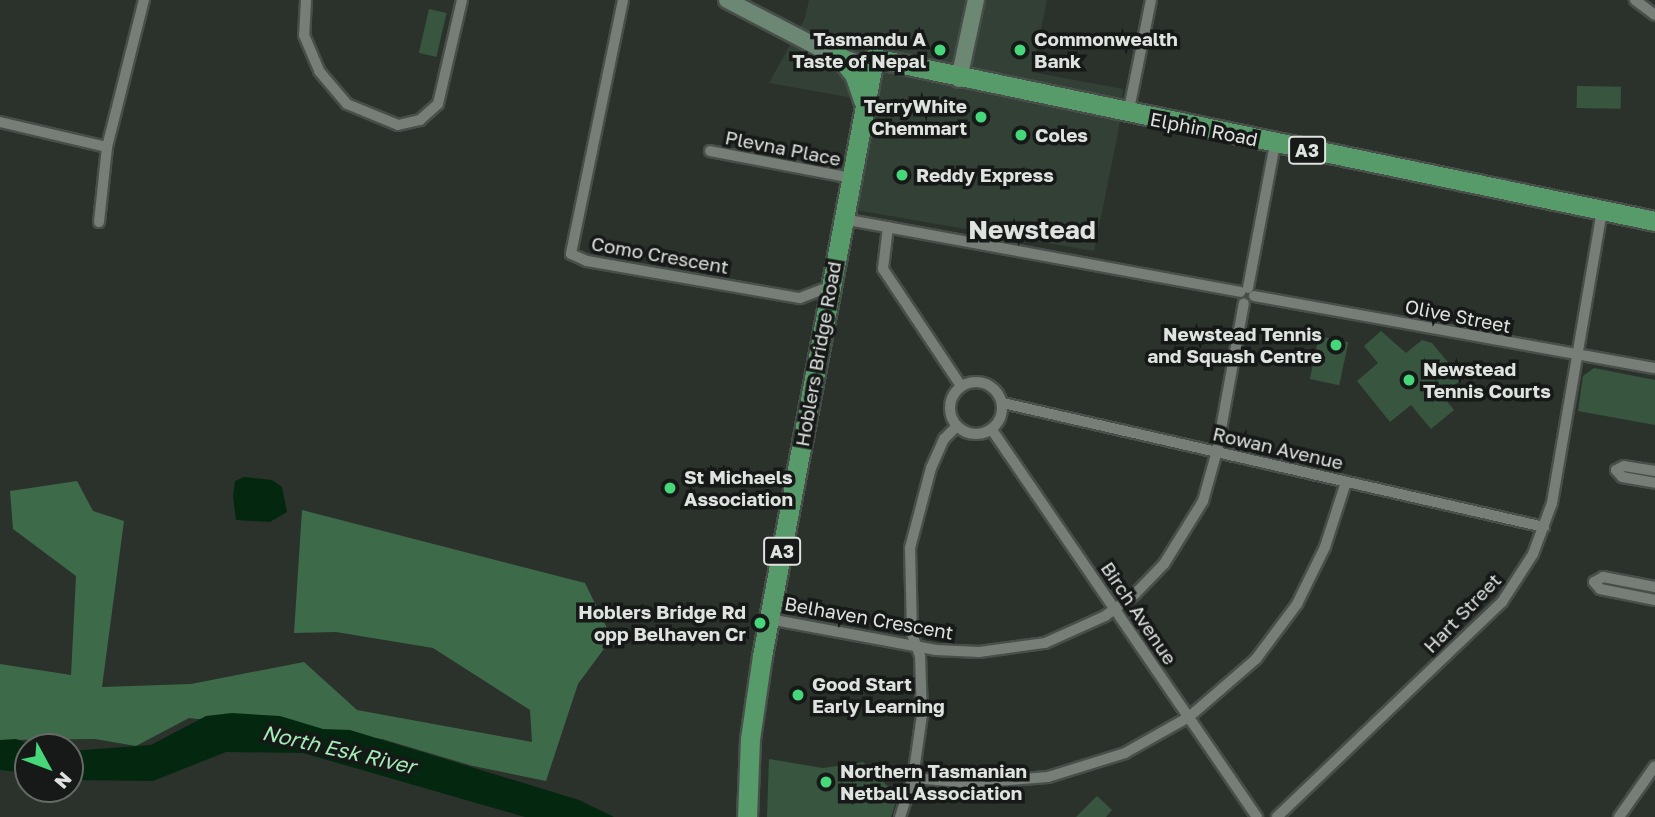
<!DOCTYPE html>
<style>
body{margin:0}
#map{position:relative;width:1655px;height:817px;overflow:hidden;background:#2b322c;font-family:"Golos Text",sans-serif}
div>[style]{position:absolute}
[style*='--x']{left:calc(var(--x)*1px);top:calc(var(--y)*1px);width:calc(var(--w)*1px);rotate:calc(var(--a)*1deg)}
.built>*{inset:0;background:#334036}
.green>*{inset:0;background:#38553f;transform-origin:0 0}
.forest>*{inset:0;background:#3d6a49}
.water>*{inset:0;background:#042710}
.roads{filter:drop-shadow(2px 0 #484e4a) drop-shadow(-2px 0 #484e4a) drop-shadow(0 2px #484e4a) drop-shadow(0 -2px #484e4a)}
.street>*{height:10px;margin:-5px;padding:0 5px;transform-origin:5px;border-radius:5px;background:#767e77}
.street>.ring{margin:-5px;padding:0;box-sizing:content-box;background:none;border:10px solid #767e77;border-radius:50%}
.secondary>*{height:16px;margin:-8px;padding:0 8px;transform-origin:8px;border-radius:8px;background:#6c8773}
.highway>*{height:19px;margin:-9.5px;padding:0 9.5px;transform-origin:9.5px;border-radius:9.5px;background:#569b69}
.dots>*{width:19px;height:19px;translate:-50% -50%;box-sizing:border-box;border:4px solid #161917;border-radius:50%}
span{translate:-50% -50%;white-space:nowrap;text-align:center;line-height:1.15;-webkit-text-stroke:7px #161917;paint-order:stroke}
.shield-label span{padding:2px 5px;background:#161917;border:2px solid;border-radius:5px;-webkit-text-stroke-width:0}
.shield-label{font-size:18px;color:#dee3df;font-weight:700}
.poi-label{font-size:19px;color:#dee3df;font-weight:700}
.right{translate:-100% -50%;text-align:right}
.left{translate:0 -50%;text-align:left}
.street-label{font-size:19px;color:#dee3df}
.water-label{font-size:21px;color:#a4ecb6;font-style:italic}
.district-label{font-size:26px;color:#dee3df;font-weight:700}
.north{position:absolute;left:14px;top:733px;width:70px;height:70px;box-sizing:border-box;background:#161917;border:2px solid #666a67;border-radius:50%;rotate:131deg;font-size:19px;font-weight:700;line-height:28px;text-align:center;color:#dee3df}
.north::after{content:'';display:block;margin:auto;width:24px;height:32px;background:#45d77a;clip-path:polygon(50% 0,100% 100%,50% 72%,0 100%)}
</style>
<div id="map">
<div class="built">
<div style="clip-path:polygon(809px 0,1047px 0,1032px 72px,1123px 89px,1119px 128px,1094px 251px,856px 210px,876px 102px,769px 83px,805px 18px)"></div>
</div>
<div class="green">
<div style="left:429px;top:9px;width:18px;height:45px;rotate:13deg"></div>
<div style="left:1577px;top:86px;width:44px;height:22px;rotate:1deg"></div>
<div style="clip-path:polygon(1381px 331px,1406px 353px,1422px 340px,1432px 343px,1462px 379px,1442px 395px,1454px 410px,1431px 429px,1411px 405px,1390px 422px,1357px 381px,1378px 363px,1364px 346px)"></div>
<div style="left:1319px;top:336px;width:30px;height:44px;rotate:12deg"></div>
<div style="clip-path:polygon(1594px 368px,1655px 380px,1655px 425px,1578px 411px,1583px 376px)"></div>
<div style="clip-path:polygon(769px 759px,823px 768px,863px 762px,898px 796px,891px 817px,767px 817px)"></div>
<div style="clip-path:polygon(1097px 796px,1112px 810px,1106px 817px,1076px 817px)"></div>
</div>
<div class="forest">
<div style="clip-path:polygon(77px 481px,93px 511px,124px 521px,102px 687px,191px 684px,304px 662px,357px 710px,532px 742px,530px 710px,433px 648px,336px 632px,294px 633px,302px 510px,585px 583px,612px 638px,578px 684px,546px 781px,473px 766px,382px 739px,189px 718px,136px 746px,95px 739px,0 740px,0 664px,71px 675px,76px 576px,13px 529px,10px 491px)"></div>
</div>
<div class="water">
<div style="clip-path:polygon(244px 477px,272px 480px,282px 487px,287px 512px,270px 522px,236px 520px,233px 496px,235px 481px)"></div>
<div style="clip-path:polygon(232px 713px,280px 716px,323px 729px,350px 730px,579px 800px,614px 817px,525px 817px,303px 753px,226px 752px,153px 781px,70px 780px,70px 751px,151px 745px,206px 716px)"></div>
<div style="clip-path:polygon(16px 739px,37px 747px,28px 747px,28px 773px,0 770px,0 740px)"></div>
</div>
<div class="roads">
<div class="street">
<div style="--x:306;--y:0;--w:35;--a:93"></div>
<div style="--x:304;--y:35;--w:39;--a:67"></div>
<div style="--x:319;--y:71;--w:43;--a:49.7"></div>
<div style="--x:347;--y:104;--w:55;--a:22.4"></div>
<div style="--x:398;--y:125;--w:23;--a:-13"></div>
<div style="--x:420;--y:120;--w:24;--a:-42"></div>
<div style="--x:438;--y:104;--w:107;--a:-77"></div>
<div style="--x:623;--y:0;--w:259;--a:101.6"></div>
<div style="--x:571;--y:254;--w:17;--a:24"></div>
<div style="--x:587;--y:261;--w:216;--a:9.9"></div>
<div style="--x:800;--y:298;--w:33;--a:-21"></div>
<div style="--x:1635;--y:0;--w:25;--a:37"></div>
<div style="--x:1128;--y:114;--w:116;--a:-78.6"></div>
<div style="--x:0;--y:122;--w:110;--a:13.2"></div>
<div style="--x:710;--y:151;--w:144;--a:10.8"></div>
<div style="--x:843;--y:219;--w:404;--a:10.4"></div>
<div style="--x:99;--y:222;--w:75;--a:-83.9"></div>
<div style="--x:107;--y:147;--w:152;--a:-75.9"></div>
<div style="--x:888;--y:227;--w:42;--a:96.8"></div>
<div style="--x:883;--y:269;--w:141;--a:56.3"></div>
<div style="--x:1248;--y:288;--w:147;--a:-79.4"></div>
<div style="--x:1254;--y:296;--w:407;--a:10.2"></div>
<div class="ring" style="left:950px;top:382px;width:42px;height:42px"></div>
<div style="--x:1003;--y:403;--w:555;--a:12.91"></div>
<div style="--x:992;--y:430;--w:469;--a:55.6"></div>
<div style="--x:1655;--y:471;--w:31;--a:-171"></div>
<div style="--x:1624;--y:466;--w:9;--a:153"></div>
<div style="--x:1616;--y:470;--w:9;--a:49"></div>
<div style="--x:1622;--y:477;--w:34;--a:10"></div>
<div style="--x:1655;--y:587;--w:53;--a:-169.1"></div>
<div style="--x:1603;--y:577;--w:10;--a:151"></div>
<div style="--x:1594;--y:582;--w:9;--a:49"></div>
<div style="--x:1600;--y:589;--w:56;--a:11.3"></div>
<div style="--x:769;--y:619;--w:170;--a:10.5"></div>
<div style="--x:936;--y:650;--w:43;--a:2.7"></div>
<div style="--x:979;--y:652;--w:67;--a:-7.8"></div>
<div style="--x:1045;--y:643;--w:66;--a:-24.2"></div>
<div style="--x:1105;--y:616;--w:37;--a:-36"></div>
<div style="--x:1135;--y:594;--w:42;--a:-46"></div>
<div style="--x:1164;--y:564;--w:74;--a:-58.2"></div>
<div style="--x:1203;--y:501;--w:52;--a:-74.4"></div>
<div style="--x:1217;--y:451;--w:150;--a:-79.7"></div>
<div style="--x:913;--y:778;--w:58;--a:4.9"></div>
<div style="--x:971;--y:783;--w:77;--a:-4.5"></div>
<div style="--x:1048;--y:777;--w:81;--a:-17.3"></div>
<div style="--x:1125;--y:753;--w:73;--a:-29.4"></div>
<div style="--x:1189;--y:717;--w:89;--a:-40.9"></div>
<div style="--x:1256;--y:659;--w:69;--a:-53.3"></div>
<div style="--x:1297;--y:604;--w:64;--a:-63.8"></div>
<div style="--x:1325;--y:547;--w:68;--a:-72.1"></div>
<div style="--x:900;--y:817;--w:41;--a:-71.6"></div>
<div style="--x:913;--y:778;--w:64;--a:-81.9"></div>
<div style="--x:922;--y:715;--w:59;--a:-91.9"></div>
<div style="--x:920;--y:656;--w:23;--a:-110"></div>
<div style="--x:912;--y:634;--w:86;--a:-91.3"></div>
<div style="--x:910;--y:548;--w:83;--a:-75.3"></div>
<div style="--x:931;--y:468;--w:32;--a:-66"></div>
<div style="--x:944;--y:439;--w:18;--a:-45"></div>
<div style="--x:1277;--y:817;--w:311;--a:-43.7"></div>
<div style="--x:1502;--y:602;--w:57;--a:-57.1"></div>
<div style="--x:1533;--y:554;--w:54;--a:-69.6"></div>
<div style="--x:1552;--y:503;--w:296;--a:-80.3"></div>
<div style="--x:1619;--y:817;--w:62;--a:-54.8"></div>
</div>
<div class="secondary">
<div style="--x:727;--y:0;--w:113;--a:27.5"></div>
<div style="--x:827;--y:52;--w:48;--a:19.6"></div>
<div style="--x:959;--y:79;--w:81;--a:-77.9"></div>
</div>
<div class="highway">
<div style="--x:840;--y:57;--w:22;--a:51"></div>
<div style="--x:854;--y:74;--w:28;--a:71"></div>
<div style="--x:747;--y:817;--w:78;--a:-87.8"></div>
<div style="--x:750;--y:739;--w:84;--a:-81.8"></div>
<div style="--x:762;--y:656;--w:608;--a:-79.39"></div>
<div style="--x:874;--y:58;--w:798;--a:11.79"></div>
</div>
</div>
<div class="dots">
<div style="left:940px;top:50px;background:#45d77a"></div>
<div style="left:1020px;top:50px;background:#45d77a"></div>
<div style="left:981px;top:117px;background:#45d77a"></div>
<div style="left:1021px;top:135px;background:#45d77a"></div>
<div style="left:902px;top:175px;background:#45d77a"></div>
<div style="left:1336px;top:345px;background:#45d77a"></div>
<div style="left:1409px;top:380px;background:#45d77a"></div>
<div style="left:670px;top:488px;background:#45d77a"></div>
<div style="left:760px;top:623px;background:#45d77a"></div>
<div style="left:798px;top:695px;background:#45d77a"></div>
<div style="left:826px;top:782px;background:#45d77a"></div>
</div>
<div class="shield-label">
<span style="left:1307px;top:150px">A3</span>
<span style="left:782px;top:551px">A3</span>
</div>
<div class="poi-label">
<span class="right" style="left:926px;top:50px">Tasmandu A<br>Taste of Nepal</span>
<span class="left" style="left:1034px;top:50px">Commonwealth<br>Bank</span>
<span class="right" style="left:967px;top:117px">TerryWhite<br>Chemmart</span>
<span class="left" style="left:1035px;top:135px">Coles</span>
<span class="left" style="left:916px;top:175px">Reddy Express</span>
<span class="right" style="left:1322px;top:345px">Newstead Tennis<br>and Squash Centre</span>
<span class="left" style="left:1423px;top:380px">Newstead<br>Tennis Courts</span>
<span class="left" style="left:684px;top:488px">St Michaels<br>Association</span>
<span class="right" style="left:746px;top:623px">Hoblers Bridge Rd<br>opp Belhaven Cr</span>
<span class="left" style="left:812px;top:695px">Good Start<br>Early Learning</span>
<span class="left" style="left:840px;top:782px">Northern Tasmanian<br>Netball Association</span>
</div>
<div class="street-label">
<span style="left:1204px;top:129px;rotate:11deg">Elphin Road</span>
<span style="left:783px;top:148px;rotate:11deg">Plevna Place</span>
<span style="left:660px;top:255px;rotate:10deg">Como Crescent</span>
<span style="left:1458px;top:316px;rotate:11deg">Olive Street</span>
<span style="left:818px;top:354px;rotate:-80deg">Hoblers Bridge Road</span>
<span style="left:1278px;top:448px;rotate:13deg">Rowan Avenue</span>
<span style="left:1139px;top:613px;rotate:56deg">Birch Avenue</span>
<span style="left:1462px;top:613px;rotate:-46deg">Hart Street</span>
<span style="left:869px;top:618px;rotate:10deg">Belhaven Crescent</span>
</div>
<div class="water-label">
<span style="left:339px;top:749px;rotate:13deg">North Esk River</span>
</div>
<div class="district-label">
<span style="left:1032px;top:230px">Newstead</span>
</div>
<div class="north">N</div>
</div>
